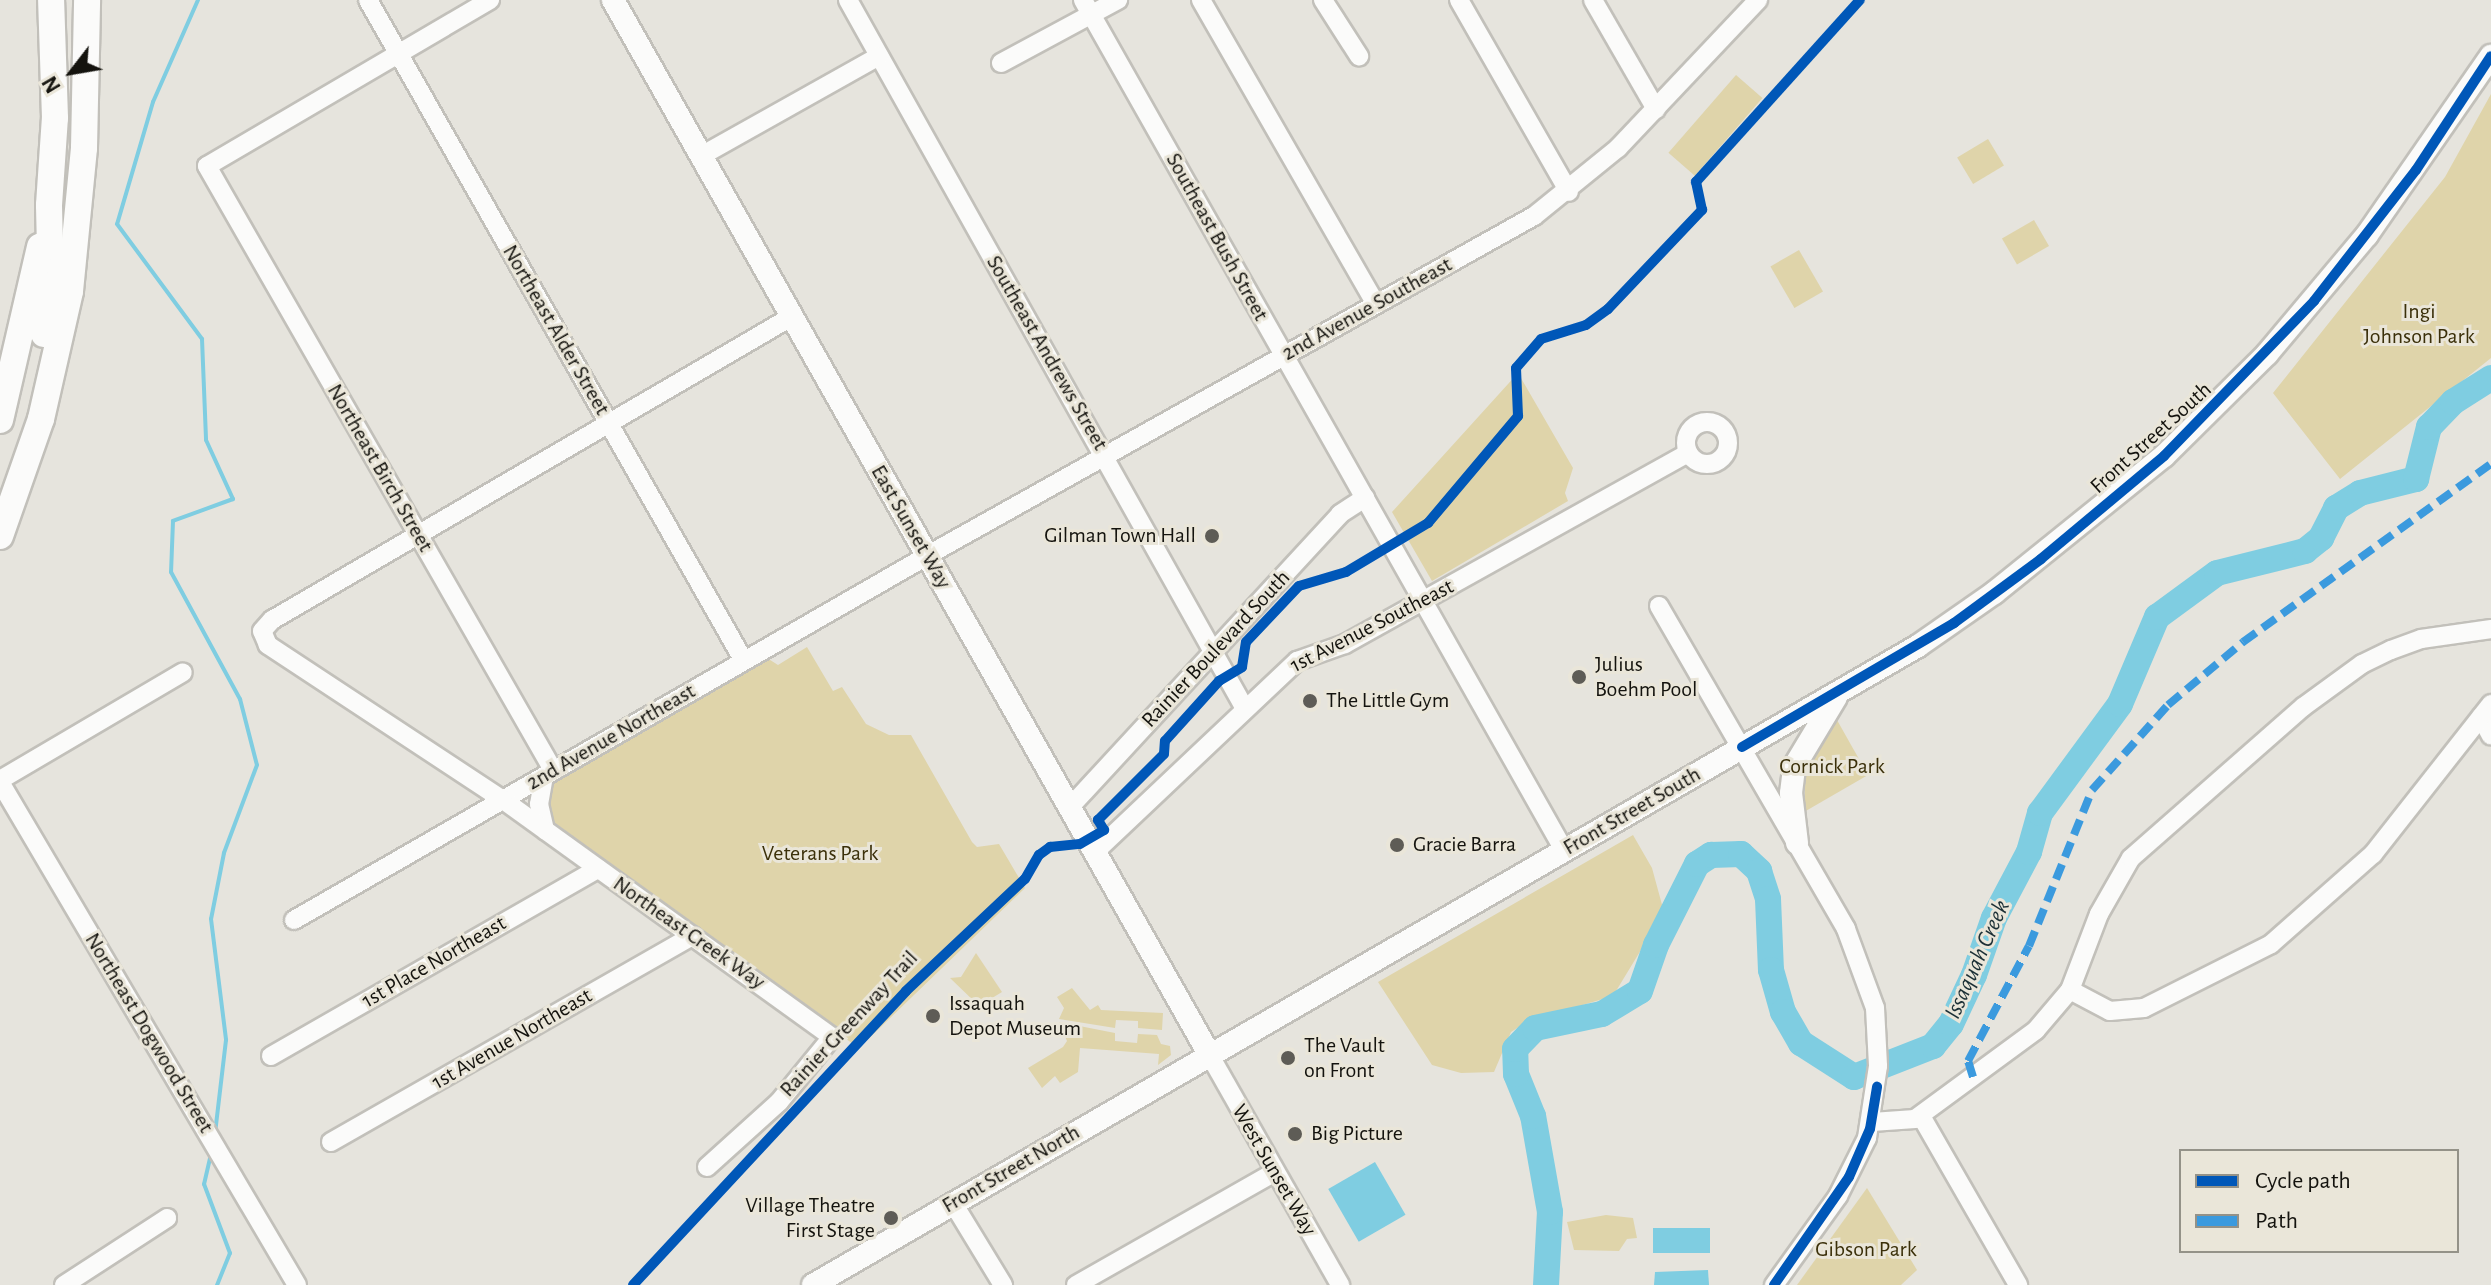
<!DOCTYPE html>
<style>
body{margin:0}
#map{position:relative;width:2491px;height:1285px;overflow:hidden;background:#e6e4dd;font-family:"Alegreya Sans",sans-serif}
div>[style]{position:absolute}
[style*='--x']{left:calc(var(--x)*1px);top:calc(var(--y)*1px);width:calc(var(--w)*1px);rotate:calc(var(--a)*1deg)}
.green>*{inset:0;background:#dfd4aa;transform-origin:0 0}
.water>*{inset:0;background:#7fcde1;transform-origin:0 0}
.stream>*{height:4px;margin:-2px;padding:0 2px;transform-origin:2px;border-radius:2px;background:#7fcde1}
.river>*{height:26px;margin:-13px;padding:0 13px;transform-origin:13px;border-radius:13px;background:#7fcde1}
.roads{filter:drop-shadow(2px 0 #c2c0ba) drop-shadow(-2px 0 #c2c0ba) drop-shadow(0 2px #c2c0ba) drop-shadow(0 -2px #c2c0ba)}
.minor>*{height:18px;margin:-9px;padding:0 9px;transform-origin:9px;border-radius:9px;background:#fbfbfa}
.minor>.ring{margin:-9px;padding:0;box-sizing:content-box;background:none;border:18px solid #fbfbfa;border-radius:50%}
.major>*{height:22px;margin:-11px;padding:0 11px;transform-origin:11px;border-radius:11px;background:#fbfbfa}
.highway>*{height:26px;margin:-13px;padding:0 13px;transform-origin:13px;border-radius:13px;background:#fbfbfa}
.quiet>*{height:8px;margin-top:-4px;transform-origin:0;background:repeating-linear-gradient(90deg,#3b9ade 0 16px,transparent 0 24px)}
.cycleway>*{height:10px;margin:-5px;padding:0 5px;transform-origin:5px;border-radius:5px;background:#0057b8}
.dots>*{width:22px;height:22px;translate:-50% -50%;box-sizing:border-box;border:4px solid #eae6d9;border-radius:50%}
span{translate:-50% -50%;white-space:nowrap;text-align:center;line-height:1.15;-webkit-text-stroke:6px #eae6d9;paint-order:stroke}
.street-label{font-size:22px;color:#14130e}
.park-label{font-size:22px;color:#3b300a}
.poi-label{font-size:22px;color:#14130e}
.right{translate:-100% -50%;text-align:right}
.left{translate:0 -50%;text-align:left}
.water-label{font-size:24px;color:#1c3036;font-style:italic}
.legend{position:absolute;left:2179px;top:1149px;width:280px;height:104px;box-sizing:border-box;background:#eae6d9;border:2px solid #949288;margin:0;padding:10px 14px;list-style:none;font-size:24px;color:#14130e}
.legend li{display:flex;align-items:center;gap:16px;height:40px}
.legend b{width:40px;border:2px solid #949288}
.north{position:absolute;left:32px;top:32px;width:80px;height:80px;-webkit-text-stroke:6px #eae6d9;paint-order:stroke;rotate:239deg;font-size:22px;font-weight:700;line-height:32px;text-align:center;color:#14130e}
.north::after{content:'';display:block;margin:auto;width:28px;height:36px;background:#14130e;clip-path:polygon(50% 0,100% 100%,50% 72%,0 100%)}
</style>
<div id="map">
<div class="green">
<div style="left:1736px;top:75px;width:35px;height:103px;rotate:41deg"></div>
<div style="clip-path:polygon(2491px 94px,2491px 358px,2340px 479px,2273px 393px,2445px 177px)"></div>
<div style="left:1988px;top:139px;width:31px;height:36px;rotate:59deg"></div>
<div style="left:2034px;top:220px;width:30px;height:37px;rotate:60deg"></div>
<div style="left:1799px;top:250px;width:48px;height:33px;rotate:60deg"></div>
<div style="clip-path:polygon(1518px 373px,1573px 468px,1565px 493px,1568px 501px,1432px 581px,1392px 512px)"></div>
<div style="clip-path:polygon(807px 647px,833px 691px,842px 687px,866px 724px,889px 735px,911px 735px,972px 842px,977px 847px,999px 844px,1025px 888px,859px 1048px,619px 881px,547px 821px,546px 790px,552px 781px,767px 658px,778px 665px)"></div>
<div style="clip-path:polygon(1837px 720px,1868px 775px,1804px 812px,1806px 762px)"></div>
<div style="clip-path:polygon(1633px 835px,1652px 868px,1664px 912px,1613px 996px,1528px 1021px,1511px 1032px,1494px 1072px,1461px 1073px,1432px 1065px,1378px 982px)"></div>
<div style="clip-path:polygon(976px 953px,1002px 992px,979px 1006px,950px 978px,961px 977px)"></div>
<div style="clip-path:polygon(1072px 988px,1090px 1010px,1098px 1005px,1101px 1010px,1163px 1013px,1162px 1030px,1138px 1028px,1138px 1021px,1116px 1020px,1115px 1028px,1059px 1019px,1064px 1008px,1057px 997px)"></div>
<div style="clip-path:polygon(1059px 1022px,1115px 1033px,1115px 1041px,1137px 1043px,1138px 1034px,1157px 1035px,1161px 1044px,1170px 1046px,1171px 1055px,1158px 1065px,1159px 1054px,1080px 1048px,1078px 1072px,1060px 1083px,1055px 1076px,1042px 1088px,1028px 1068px,1063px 1047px,1067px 1041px)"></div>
<div style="clip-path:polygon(1867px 1188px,1917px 1270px,1901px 1285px,1797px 1285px)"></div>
<div style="clip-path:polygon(1606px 1215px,1633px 1218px,1637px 1238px,1627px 1239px,1619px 1251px,1574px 1250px,1567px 1222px)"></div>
</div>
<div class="water">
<div style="left:1375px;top:1162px;width:61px;height:54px;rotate:60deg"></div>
<div style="left:1653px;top:1228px;width:57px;height:25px"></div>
<div style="clip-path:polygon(1708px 1270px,1709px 1285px,1654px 1285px,1655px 1272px)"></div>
</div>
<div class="stream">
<div style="--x:198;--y:0;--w:111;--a:113.8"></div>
<div style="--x:153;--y:102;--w:127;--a:106.4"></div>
<div style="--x:117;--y:224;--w:143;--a:53.5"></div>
<div style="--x:202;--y:339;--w:101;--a:87.7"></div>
<div style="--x:206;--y:440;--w:65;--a:65.4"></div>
<div style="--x:233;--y:499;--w:64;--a:159.9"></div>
<div style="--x:173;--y:521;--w:51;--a:92.2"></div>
<div style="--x:171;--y:572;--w:145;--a:61.5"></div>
<div style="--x:240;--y:699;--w:68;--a:75.6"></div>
<div style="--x:257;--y:765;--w:94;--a:110.6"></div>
<div style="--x:224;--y:853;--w:67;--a:101.1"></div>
<div style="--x:211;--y:919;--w:122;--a:82.9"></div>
<div style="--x:226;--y:1040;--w:95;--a:96.7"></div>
<div style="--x:211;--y:1154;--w:31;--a:103"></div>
<div style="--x:204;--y:1184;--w:74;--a:69.4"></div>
<div style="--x:230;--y:1253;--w:35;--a:112"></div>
</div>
<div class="river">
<div style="--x:1546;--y:1285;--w:73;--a:-86.9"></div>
<div style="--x:1550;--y:1212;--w:97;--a:-100"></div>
<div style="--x:1533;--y:1116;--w:45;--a:-112"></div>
<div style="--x:1516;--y:1074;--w:25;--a:-92"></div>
<div style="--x:1515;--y:1049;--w:29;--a:-46"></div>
<div style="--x:1535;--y:1028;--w:68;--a:-11.8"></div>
<div style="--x:1602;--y:1014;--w:44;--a:-31.2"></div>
<div style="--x:1640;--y:991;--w:49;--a:-70.8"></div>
<div style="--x:1656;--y:945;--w:91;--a:-63.2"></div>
<div style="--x:1697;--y:864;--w:17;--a:-33"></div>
<div style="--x:1711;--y:855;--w:30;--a:-2"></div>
<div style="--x:1741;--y:854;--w:25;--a:43"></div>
<div style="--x:1759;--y:871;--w:29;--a:72"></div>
<div style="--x:1768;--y:899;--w:71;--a:87.6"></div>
<div style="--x:1771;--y:970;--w:44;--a:74.1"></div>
<div style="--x:1783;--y:1012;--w:36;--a:60"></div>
<div style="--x:1801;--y:1043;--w:63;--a:32.7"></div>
<div style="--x:1854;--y:1077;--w:85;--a:-21.4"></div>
<div style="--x:1933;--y:1046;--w:28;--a:-51"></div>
<div style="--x:1951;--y:1024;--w:54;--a:-64.9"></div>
<div style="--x:1974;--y:975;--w:60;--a:-70.7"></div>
<div style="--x:1994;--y:918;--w:75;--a:-62.1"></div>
<div style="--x:2029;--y:852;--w:41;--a:-74.2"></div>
<div style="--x:2040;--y:813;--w:135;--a:-53.7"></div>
<div style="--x:2120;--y:704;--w:95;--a:-67"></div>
<div style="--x:2157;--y:617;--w:74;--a:-36.3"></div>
<div style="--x:2217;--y:573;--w:91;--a:-14"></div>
<div style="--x:2305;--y:551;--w:21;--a:-39"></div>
<div style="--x:2321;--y:538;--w:34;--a:-63"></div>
<div style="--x:2336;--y:508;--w:28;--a:-32"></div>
<div style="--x:2360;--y:493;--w:58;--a:-14"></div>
<div style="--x:2416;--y:479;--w:54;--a:-76"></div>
<div style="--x:2429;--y:427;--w:35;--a:-46"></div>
<div style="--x:2453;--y:402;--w:45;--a:-32.3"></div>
</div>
<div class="roads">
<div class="minor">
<div style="--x:368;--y:0;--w:760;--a:60.37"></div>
<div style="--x:490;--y:0;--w:328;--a:149.6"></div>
<div style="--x:207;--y:166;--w:696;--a:60.19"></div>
<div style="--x:848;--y:0;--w:810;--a:60.75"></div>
<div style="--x:1083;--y:0;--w:977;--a:60.5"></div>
<div style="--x:1201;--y:0;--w:349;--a:60.1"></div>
<div style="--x:1323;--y:0;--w:67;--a:57.3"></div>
<div style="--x:1459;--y:0;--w:221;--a:60.2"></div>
<div style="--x:1593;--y:0;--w:126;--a:60"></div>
<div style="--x:1001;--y:63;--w:133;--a:-28.3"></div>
<div style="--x:701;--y:156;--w:204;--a:-29.3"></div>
<div class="ring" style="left:1686px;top:422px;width:24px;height:24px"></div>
<div style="--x:1659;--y:606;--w:373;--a:59.9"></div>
<div style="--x:1846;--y:929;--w:84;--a:69.8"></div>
<div style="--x:1875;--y:1008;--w:58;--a:87"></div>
<div style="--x:1878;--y:1066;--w:73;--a:98.7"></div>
<div style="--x:1867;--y:1138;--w:65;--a:116.6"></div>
<div style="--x:1838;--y:1196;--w:110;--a:125.7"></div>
<div style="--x:2481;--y:717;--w:21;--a:62"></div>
<div style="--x:544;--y:776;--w:28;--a:100"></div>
<div style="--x:539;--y:804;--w:27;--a:77"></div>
<div style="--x:0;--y:780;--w:212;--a:-30.5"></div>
<div style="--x:0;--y:782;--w:584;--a:59.44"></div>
<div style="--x:1071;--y:806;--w:397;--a:-47.3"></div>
<div style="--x:1340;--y:514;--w:30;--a:-33"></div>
<div style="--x:1096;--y:851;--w:277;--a:-43.4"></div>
<div style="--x:1297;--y:661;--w:51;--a:-19.5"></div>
<div style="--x:1345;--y:644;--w:393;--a:-29.1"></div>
<div style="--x:294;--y:920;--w:752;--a:-29.91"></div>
<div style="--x:946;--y:545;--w:674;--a:-29.23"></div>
<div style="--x:1534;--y:216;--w:108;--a:-39"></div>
<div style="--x:1618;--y:148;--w:204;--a:-46.6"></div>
<div style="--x:2070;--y:990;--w:45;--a:27.7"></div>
<div style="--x:2110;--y:1011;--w:34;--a:-5"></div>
<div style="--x:2144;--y:1008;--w:142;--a:-26.7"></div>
<div style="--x:2271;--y:944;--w:136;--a:-41.4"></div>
<div style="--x:2373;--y:854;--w:191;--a:-51.8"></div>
<div style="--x:1209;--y:1054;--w:266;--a:60.4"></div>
<div style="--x:271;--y:1056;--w:377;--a:-29.8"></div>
<div style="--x:1921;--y:1116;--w:195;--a:60.1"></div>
<div style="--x:1872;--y:1122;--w:43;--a:-4"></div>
<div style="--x:1915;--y:1119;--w:150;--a:-36.3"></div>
<div style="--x:2036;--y:1030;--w:52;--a:-49.6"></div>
<div style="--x:2070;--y:990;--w:81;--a:-69.1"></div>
<div style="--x:2099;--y:914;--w:64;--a:-60.3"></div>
<div style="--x:2131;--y:858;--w:229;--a:-41.3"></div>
<div style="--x:2303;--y:707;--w:73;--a:-36.1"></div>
<div style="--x:2362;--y:664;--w:32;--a:-26"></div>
<div style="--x:2391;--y:650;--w:32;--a:-20"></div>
<div style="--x:2421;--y:639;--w:71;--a:-8.1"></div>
<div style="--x:331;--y:1142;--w:416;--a:-29.7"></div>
<div style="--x:707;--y:1167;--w:97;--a:-42.1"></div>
<div style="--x:779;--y:1102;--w:84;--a:-50.8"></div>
<div style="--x:832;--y:1037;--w:405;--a:-144.2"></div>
<div style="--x:503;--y:800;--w:282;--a:-146.6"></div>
<div style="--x:268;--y:645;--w:15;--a:-113"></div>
<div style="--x:262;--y:631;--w:15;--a:-48"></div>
<div style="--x:272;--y:620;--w:601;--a:-30.28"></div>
<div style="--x:953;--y:1203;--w:96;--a:58.6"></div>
<div style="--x:64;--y:1285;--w:123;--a:-33"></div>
<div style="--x:1076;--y:1285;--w:229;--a:-29.6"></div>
</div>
<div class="major">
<div style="--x:613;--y:0;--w:1211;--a:60.51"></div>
<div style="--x:1797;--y:843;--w:50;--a:-96.8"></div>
<div style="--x:1791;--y:793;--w:26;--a:-83"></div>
<div style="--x:1794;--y:767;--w:82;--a:-59"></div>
<div style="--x:813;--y:1285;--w:1276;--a:-30.04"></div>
<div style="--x:1918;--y:646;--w:93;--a:-34.9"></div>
<div style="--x:1994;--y:593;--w:218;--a:-38.9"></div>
<div style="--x:2164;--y:456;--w:145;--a:-44.7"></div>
<div style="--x:2267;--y:354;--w:155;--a:-50"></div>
<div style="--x:2367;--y:235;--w:218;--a:-55.3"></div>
</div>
<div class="highway">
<div style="--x:44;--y:334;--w:47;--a:-81.3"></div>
<div style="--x:51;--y:288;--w:83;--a:-91.4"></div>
<div style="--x:49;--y:205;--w:87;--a:-86.1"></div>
<div style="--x:55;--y:118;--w:118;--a:-91.9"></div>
<div style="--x:0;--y:420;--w:178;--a:-77"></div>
<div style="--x:0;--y:536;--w:124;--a:-70.7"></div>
<div style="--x:41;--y:419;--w:131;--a:-77.2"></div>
<div style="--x:70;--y:291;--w:144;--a:-84.4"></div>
<div style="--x:84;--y:148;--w:148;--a:-88.8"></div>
</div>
</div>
<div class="quiet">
<div style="--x:1973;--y:1077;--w:17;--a:-107"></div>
<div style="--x:1968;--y:1061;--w:130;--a:-62.1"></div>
<div style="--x:2029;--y:946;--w:168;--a:-68"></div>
<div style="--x:2092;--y:790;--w:114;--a:-48.2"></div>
<div style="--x:2168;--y:705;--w:98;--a:-40"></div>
<div style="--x:2243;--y:642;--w:305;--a:-35.7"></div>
</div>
<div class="cycleway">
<div style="--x:1742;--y:747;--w:246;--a:-30.3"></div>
<div style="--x:1954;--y:623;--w:108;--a:-36.3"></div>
<div style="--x:2041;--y:559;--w:160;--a:-39.9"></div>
<div style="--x:2164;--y:456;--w:216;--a:-45.9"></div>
<div style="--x:2314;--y:301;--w:166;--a:-52.1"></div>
<div style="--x:2416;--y:170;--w:136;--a:-56.7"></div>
<div style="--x:633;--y:1285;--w:401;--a:-47.1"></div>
<div style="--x:906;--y:991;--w:163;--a:-43.3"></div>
<div style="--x:1025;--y:879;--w:28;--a:-60"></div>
<div style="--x:1039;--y:855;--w:14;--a:-36"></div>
<div style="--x:1050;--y:847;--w:30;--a:-6"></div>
<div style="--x:1080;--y:844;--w:28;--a:-30"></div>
<div style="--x:1104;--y:830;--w:12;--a:-121"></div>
<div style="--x:1098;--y:820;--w:93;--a:-45"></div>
<div style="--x:1164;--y:754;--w:13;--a:-86"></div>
<div style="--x:1165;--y:741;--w:81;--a:-48"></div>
<div style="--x:1219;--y:681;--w:27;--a:-31"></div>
<div style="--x:1242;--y:667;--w:25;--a:-81"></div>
<div style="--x:1246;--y:642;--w:77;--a:-46.6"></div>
<div style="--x:1299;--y:586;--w:49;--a:-16.6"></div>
<div style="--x:1346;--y:572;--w:96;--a:-30.9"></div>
<div style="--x:1428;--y:523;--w:140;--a:-49.9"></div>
<div style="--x:1518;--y:416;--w:48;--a:-92.4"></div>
<div style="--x:1516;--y:368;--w:38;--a:-49"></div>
<div style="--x:1541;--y:339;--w:47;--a:-17.3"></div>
<div style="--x:1586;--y:325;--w:27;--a:-36"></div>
<div style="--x:1608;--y:309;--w:137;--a:-46.5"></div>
<div style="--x:1702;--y:210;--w:29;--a:-102"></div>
<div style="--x:1696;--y:182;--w:245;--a:-48"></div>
<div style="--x:1774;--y:1285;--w:131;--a:-55.2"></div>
<div style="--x:1849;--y:1177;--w:52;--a:-66.4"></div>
<div style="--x:1870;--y:1129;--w:43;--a:-80.5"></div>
</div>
<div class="dots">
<div style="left:1212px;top:536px;background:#5e5c56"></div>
<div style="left:1579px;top:677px;background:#5e5c56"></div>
<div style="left:1310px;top:701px;background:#5e5c56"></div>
<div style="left:1397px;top:845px;background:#5e5c56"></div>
<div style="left:933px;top:1016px;background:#5e5c56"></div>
<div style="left:1288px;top:1058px;background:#5e5c56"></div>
<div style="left:1295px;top:1134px;background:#5e5c56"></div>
<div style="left:891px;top:1218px;background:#5e5c56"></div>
</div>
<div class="street-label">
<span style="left:1217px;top:237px;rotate:61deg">Southeast Bush Street</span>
<span style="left:1367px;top:309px;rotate:-29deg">2nd Avenue Southeast</span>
<span style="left:556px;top:330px;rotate:60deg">Northeast Alder Street</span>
<span style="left:1047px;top:353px;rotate:60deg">Southeast Andrews Street</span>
<span style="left:2151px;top:438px;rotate:-42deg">Front Street South</span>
<span style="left:380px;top:468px;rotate:60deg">Northeast Birch Street</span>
<span style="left:911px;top:527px;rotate:60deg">East Sunset Way</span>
<span style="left:1372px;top:626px;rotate:-27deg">1st Avenue Southeast</span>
<span style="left:1216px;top:649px;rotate:-47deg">Rainier Boulevard South</span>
<span style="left:611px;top:737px;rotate:-30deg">2nd Avenue Northeast</span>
<span style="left:1632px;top:811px;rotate:-30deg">Front Street South</span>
<span style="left:689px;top:933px;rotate:35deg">Northeast Creek Way</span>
<span style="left:434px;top:962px;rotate:-30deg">1st Place Northeast</span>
<span style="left:849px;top:1024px;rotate:-47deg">Rainier Greenway Trail</span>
<span style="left:149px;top:1033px;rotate:59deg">Northeast Dogwood Street</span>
<span style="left:512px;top:1039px;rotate:-30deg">1st Avenue Northeast</span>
<span style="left:1011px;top:1169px;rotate:-30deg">Front Street North</span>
<span style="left:1274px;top:1170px;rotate:60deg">West Sunset Way</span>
</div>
<div class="park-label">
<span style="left:2419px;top:324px">Ingi<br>Johnson Park</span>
<span style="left:1832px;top:767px">Cornick Park</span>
<span style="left:820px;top:854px">Veterans Park</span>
<span style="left:1866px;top:1250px">Gibson Park</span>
</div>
<div class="poi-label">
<span class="right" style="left:1196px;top:536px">Gilman Town Hall</span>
<span class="left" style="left:1595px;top:677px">Julius<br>Boehm Pool</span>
<span class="left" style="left:1326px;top:701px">The Little Gym</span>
<span class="left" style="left:1413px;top:845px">Gracie Barra</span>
<span class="left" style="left:949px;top:1016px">Issaquah<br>Depot Museum</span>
<span class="left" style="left:1304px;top:1058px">The Vault<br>on Front</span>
<span class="left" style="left:1311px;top:1134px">Big Picture</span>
<span class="right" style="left:875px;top:1218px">Village Theatre<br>First Stage</span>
</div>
<div class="water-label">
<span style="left:1978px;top:960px;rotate:-66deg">Issaquah Creek</span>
</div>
<ul class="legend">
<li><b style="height:10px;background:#0057b8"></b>Cycle path</li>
<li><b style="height:10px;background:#3b9ade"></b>Path</li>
</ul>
<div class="north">N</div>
</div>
